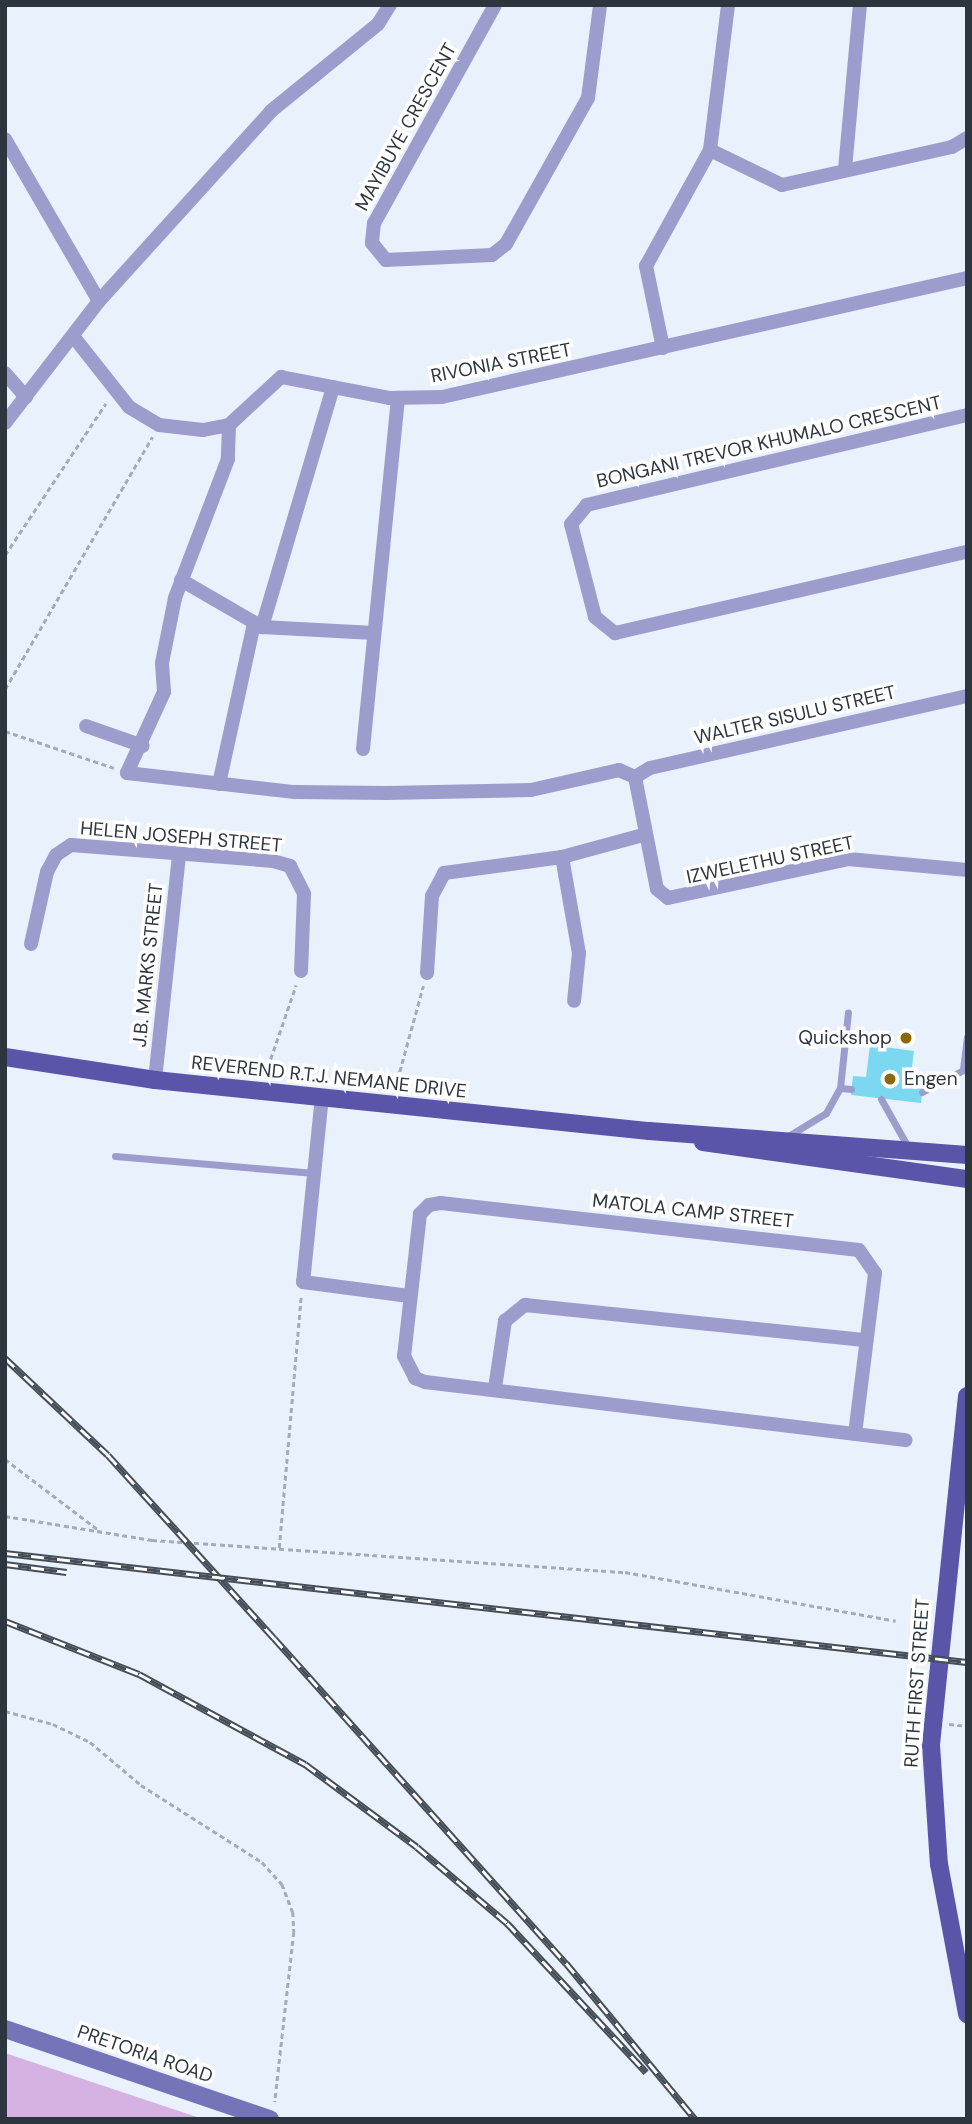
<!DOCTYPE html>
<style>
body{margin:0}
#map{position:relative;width:972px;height:2124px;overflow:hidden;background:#e9f2fc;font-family:"DM Sans",sans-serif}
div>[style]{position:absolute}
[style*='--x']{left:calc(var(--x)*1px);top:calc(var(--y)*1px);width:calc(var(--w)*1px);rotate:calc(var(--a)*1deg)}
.green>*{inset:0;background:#d6b2e2}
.building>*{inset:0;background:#7cd8f1}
.path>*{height:2.5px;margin-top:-1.25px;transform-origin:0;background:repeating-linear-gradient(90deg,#a4adb7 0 5px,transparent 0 8.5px)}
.lane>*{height:7px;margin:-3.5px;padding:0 3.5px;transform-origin:3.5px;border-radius:3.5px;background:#9d9dcd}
.street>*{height:14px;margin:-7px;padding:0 7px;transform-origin:7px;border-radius:7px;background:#9d9dcd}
.secondary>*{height:18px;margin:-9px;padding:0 9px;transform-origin:9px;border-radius:9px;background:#7674b9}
.primary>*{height:18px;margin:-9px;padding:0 9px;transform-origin:9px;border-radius:9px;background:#5b55aa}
.rail>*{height:7px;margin-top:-3.5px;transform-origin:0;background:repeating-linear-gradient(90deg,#fff 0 13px,#454e57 0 26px);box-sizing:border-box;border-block:2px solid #454e57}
.dots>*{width:19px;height:19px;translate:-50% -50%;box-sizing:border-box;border:4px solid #fff;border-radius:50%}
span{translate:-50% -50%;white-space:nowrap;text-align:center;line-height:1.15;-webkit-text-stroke:7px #fff;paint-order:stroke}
.street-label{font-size:19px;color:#2d363f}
.poi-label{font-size:19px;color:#2d363f}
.right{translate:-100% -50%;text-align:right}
.left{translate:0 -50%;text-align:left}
.frame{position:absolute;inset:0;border:7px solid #2d363f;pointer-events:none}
</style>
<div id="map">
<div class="green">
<div style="clip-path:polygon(5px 2053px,203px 2119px,5px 2119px)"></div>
</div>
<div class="building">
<div style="clip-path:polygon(870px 1045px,914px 1051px,910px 1082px,923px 1084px,921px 1103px,851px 1095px,853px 1076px,866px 1077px)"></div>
</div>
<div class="path">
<div style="--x:5;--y:555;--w:182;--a:-56.4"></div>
<div style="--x:5;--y:689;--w:292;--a:-59.7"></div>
<div style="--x:5;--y:731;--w:115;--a:18.7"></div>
<div style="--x:265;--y:1075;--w:95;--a:-71"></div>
<div style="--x:395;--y:1088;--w:106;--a:-74.6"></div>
<div style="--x:5;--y:1459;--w:119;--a:37.2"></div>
<div style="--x:5;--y:1516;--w:149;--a:9.3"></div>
<div style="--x:152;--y:1540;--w:474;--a:3.9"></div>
<div style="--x:625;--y:1572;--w:275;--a:10.2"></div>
<div style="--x:279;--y:1548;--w:252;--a:-85"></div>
<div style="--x:5;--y:1711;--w:50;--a:15.2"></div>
<div style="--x:53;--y:1724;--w:41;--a:25.9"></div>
<div style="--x:90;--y:1742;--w:67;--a:40.1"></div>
<div style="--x:141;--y:1785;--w:143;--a:32.5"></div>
<div style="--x:262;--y:1862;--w:30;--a:48"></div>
<div style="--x:282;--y:1884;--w:30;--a:69"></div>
<div style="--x:293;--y:1912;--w:20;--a:87"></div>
<div style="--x:294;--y:1932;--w:171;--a:96.4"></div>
<div style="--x:949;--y:1724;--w:18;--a:6"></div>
</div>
<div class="lane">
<div style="--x:963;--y:1069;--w:32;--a:-83"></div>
<div style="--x:840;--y:1088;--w:76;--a:-84"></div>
<div style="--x:922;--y:1092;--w:51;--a:-28.1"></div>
<div style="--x:881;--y:1099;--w:55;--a:60.6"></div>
<div style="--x:785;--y:1138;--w:48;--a:-31.4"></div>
<div style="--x:826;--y:1113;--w:29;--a:-61"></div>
<div style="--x:840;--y:1088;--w:11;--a:5"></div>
<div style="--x:115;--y:1156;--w:200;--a:4.9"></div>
</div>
<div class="street">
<div style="--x:495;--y:5;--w:249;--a:119"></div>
<div style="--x:374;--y:223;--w:20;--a:96"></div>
<div style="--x:372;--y:243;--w:22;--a:51"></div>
<div style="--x:386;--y:260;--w:106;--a:-2.7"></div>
<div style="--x:492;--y:255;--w:18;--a:-38"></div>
<div style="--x:506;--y:244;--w:167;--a:-60.7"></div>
<div style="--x:588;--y:98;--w:94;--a:-82.6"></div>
<div style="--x:5;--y:139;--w:187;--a:59.9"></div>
<div style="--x:99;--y:301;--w:154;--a:127.6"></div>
<div style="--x:710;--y:150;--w:80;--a:25.9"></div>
<div style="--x:782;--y:185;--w:174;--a:-12.6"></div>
<div style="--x:952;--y:147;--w:17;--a:-31"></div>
<div style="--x:845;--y:169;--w:165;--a:-84.8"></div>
<div style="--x:99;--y:301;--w:256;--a:-47.8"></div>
<div style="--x:271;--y:111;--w:138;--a:-39.1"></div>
<div style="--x:378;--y:24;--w:22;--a:-58"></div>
<div style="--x:73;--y:336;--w:90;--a:51.7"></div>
<div style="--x:129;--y:407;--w:35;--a:31"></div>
<div style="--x:159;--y:425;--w:44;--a:6.5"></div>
<div style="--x:203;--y:430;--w:26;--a:-11"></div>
<div style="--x:229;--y:425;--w:71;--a:-42.7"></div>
<div style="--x:281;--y:377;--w:110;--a:11"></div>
<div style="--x:389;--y:398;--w:53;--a:-1.1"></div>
<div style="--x:442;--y:397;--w:538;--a:-12.77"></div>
<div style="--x:663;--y:348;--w:84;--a:-101.7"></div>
<div style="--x:646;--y:266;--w:132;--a:-61.1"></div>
<div style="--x:710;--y:150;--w:146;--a:-82.9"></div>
<div style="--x:5;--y:373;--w:32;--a:49"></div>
<div style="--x:967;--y:415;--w:391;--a:166.7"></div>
<div style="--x:587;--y:505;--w:25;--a:130"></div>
<div style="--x:571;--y:524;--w:96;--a:75.5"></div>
<div style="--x:595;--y:617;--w:26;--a:39"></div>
<div style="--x:615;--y:633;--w:361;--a:-13"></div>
<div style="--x:229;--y:425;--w:34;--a:92"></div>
<div style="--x:228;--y:459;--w:149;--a:110.9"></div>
<div style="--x:175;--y:598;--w:66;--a:101.3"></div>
<div style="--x:162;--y:663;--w:29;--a:86"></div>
<div style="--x:164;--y:692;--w:89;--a:114.6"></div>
<div style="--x:127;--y:773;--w:169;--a:6.5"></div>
<div style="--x:295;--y:792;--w:92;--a:0.6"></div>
<div style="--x:387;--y:793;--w:144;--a:-1.2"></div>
<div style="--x:531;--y:790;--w:90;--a:-12.8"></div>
<div style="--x:619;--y:770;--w:17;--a:24"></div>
<div style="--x:181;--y:580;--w:94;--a:30.1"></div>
<div style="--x:262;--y:627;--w:112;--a:3.1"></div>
<div style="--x:262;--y:627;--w:250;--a:-73.5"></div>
<div style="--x:86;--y:726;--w:60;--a:19.3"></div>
<div style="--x:363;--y:749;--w:353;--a:-84.3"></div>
<div style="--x:635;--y:777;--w:114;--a:78.9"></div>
<div style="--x:657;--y:889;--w:14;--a:39"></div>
<div style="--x:668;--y:898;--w:184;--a:-12.2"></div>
<div style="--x:848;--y:859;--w:120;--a:5.3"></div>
<div style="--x:635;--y:777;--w:17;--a:-31"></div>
<div style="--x:650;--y:768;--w:325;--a:-12.8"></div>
<div style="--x:219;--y:784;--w:164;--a:-77.7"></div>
<div style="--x:562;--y:857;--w:97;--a:80"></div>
<div style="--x:579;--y:953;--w:48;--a:95.9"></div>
<div style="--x:31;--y:944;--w:74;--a:-77.5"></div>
<div style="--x:47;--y:872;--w:19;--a:-62"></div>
<div style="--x:56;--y:855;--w:18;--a:-34"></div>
<div style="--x:71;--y:845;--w:203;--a:4.5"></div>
<div style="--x:273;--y:861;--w:18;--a:16"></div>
<div style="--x:290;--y:866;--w:31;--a:63"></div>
<div style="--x:304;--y:894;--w:77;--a:92.2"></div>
<div style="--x:427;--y:973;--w:77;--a:-86.3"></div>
<div style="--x:432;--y:896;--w:26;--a:-62"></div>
<div style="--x:444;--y:873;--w:119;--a:-7.7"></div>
<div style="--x:562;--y:857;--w:84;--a:-15.2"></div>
<div style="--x:155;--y:1080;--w:226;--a:-83.9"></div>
<div style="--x:322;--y:1096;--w:187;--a:95.8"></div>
<div style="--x:303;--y:1282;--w:107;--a:7.5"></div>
<div style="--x:495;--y:1388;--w:68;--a:-81.5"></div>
<div style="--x:505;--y:1321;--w:26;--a:-39"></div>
<div style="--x:525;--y:1305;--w:343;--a:5.9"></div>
<div style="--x:855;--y:1434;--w:162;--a:-82.9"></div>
<div style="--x:875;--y:1273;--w:28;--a:-125"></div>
<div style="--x:859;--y:1250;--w:421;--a:-173.6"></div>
<div style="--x:441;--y:1203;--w:12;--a:171"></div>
<div style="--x:429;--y:1205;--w:13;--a:135"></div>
<div style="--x:420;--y:1214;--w:143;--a:96.4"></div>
<div style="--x:404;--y:1356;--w:25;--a:63"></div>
<div style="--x:415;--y:1378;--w:11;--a:22"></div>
<div style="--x:425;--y:1382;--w:484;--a:6.9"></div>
</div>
<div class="secondary">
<div style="--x:5;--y:2029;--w:280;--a:18.8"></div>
</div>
<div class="primary">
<div style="--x:5;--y:1057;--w:152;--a:8.7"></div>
<div style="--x:155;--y:1080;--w:497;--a:5.9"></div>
<div style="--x:649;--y:1131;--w:319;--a:4.3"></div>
<div style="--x:703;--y:1142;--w:267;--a:8"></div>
<div style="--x:967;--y:1396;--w:351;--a:95.9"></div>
<div style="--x:931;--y:1745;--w:119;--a:86.2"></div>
<div style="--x:939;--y:1864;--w:153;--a:79.4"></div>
</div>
<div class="rail">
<div style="--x:5;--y:1358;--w:141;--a:43.3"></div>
<div style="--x:108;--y:1455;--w:247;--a:47.8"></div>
<div style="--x:274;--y:1638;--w:437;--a:48.1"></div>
<div style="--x:566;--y:1963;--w:202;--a:50.4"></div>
<div style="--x:5;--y:1553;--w:968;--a:6.46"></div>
<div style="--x:5;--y:1564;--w:62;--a:7.5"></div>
<div style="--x:5;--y:1621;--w:144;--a:21.6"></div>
<div style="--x:139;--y:1674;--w:189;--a:28.5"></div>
<div style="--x:305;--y:1764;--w:139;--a:36.5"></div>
<div style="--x:417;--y:1847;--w:118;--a:40.2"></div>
<div style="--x:507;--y:1923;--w:204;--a:47"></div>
</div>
<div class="dots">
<div style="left:906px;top:1038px;background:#8b6909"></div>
<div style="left:890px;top:1079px;background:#8b6909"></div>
</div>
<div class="street-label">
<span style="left:406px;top:127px;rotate:-61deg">MAYIBUYE CRESCENT</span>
<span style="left:501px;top:363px;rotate:-11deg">RIVONIA STREET</span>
<span style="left:769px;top:442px;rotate:-13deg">BONGANI TREVOR KHUMALO CRESCENT</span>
<span style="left:795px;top:715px;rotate:-13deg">WALTER SISULU STREET</span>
<span style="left:181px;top:837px;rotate:5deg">HELEN JOSEPH STREET</span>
<span style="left:770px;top:860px;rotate:-12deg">IZWELETHU STREET</span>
<span style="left:148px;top:965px;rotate:-84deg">J.B. MARKS STREET</span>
<span style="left:329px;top:1077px;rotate:6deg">REVEREND R.T.J. NEMANE DRIVE</span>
<span style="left:693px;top:1211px;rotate:6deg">MATOLA CAMP STREET</span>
<span style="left:917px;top:1683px;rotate:-86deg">RUTH FIRST STREET</span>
<span style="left:145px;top:2054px;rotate:19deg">PRETORIA ROAD</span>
</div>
<div class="poi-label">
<span class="right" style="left:892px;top:1038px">Quickshop</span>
<span class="left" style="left:904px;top:1079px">Engen</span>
</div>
<div class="frame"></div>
</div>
